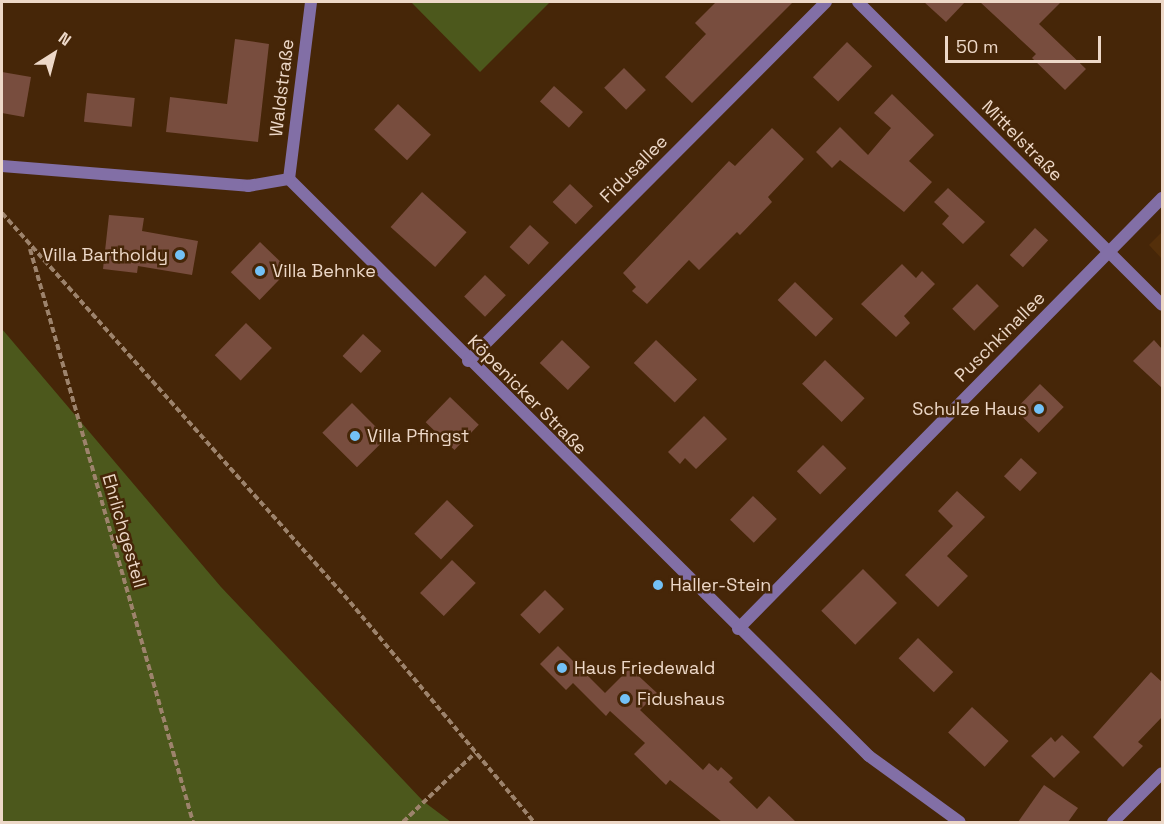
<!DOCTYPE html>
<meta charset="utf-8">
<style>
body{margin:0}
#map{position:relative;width:1164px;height:824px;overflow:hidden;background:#462608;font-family:"Space Grotesk",sans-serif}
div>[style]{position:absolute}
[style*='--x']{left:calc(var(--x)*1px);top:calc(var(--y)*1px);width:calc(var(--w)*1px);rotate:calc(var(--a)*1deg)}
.built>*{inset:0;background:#542f0a}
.green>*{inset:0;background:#4c581c}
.building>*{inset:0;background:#784d3e;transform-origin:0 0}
.path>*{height:4px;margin-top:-2px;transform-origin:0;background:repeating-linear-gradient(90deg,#9d836c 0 6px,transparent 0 9px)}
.minor>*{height:12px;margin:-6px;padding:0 6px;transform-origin:6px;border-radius:6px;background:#826fa6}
.dots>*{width:16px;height:16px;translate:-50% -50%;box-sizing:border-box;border:3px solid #462608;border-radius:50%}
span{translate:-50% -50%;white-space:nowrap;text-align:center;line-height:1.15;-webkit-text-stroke:5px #462608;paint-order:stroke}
.street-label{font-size:18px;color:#edd8c8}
.poi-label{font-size:18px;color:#edd8c8}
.right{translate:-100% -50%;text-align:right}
.left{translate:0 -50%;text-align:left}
.frame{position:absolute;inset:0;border:3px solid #edd8c8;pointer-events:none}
.north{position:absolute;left:24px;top:24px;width:60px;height:60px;-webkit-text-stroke:4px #462608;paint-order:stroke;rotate:36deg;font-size:16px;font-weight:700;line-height:24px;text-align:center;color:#edd8c8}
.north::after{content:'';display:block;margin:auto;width:21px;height:27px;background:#edd8c8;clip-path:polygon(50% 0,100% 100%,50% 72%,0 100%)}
.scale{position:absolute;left:945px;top:36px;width:156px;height:27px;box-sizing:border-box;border:3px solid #edd8c8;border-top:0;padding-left:8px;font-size:18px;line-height:21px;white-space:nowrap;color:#edd8c8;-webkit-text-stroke:4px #462608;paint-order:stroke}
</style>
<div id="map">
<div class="built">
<div style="clip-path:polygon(1162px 232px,1162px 259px,1149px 245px)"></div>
</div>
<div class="green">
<div style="clip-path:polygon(411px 2px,550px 2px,480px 72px)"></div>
<div style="clip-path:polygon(2px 329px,221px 587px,423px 801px,451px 822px,2px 822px)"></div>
</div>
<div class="building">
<div style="clip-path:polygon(716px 2px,793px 2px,692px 103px,665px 77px,706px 34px,695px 23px)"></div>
<div style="clip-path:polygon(924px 2px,965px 2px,946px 22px)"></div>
<div style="clip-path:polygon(980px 2px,1061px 2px,1039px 24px,1086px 69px,1065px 90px,1032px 58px,1036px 54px)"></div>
<div style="clip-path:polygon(235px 39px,269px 44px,258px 142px,166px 132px,170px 97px,227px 104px)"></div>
<div style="left:847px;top:42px;width:35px;height:49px;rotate:44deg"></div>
<div style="left:624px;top:68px;width:31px;height:28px;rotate:45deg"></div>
<div style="clip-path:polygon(2px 72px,31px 77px,24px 117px,2px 113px)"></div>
<div style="left:554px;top:86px;width:39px;height:21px;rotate:42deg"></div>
<div style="left:87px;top:93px;width:48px;height:29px;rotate:6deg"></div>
<div style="clip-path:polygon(892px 94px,934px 135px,909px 161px,932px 182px,904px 212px,840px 160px,832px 168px,816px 152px,840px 127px,868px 155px,891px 128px,874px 113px)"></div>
<div style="left:398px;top:104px;width:45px;height:35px;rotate:43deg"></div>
<div style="clip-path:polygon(772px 128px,804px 159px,768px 197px,772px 202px,740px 235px,737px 232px,699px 270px,689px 260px,647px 304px,632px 291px,636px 287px,623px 273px,729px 161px,735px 166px)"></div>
<div style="left:570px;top:184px;width:32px;height:25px;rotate:44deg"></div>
<div style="clip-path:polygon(948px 188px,985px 222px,963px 244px,942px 224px,949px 216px,934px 202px)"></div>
<div style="left:422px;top:192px;width:60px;height:47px;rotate:42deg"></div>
<div style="clip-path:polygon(109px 215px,144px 218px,142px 231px,198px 241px,192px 275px,138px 266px,137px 273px,103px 269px)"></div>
<div style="left:530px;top:225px;width:26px;height:30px;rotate:43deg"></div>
<div style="left:1035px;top:228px;width:18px;height:37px;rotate:43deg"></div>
<div style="left:260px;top:242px;width:40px;height:42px;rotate:44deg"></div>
<div style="clip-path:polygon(902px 264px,916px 278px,922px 271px,935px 284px,904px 316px,910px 323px,896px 337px,861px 304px)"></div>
<div style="left:485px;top:275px;width:29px;height:30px;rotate:44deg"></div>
<div style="left:795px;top:282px;width:53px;height:25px;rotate:44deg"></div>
<div style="left:977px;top:284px;width:31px;height:35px;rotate:45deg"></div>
<div style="left:246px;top:323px;width:36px;height:45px;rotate:44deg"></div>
<div style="left:363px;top:334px;width:25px;height:30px;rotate:43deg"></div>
<div style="left:562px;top:340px;width:39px;height:32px;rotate:44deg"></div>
<div style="left:656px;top:340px;width:57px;height:32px;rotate:44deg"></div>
<div style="clip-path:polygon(1154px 340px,1162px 349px,1162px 388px,1133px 361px)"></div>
<div style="left:825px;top:360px;width:55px;height:33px;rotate:44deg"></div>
<div style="left:1040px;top:384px;width:33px;height:36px;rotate:44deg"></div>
<div style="left:450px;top:397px;width:40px;height:35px;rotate:44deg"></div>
<div style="left:352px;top:403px;width:49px;height:42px;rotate:45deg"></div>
<div style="clip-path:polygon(704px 416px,727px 439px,696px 469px,685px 458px,680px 464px,668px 452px)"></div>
<div style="left:823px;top:445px;width:33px;height:37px;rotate:45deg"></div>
<div style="left:1021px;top:458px;width:22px;height:25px;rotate:43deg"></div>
<div style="clip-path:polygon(957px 491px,985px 517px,947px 556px,968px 576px,938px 607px,905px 575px,953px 526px,938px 511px)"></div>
<div style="left:753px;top:496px;width:33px;height:33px;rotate:44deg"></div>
<div style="left:447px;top:500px;width:37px;height:47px;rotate:44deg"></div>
<div style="left:452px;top:560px;width:33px;height:46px;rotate:44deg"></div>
<div style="left:863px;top:569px;width:48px;height:59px;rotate:45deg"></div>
<div style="left:545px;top:590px;width:27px;height:35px;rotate:45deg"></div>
<div style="left:918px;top:638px;width:49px;height:28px;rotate:44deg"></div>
<div style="clip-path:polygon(558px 646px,605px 693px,630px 668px,657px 693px,640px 710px,703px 770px,709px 763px,718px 771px,721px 767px,733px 778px,729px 782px,757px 809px,769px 796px,796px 822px,722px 822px,670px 780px,666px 785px,634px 754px,645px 743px,610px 711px,606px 716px,573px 683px,566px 690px,540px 664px)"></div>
<div style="clip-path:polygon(1151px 672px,1162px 682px,1162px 717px,1138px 742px,1143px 746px,1123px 767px,1093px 737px)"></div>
<div style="left:972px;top:707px;width:50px;height:35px;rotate:43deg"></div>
<div style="clip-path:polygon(1062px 735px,1080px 752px,1054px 778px,1031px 756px,1051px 737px,1055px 742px)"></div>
<div style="clip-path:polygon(1044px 785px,1078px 808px,1068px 822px,1018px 822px)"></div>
</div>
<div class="path">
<div style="--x:2;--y:213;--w:522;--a:48.18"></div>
<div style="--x:350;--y:602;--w:287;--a:50.1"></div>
<div style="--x:30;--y:249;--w:596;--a:74.12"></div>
<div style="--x:403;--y:822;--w:100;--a:-43.8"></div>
</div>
<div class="minor">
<div style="--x:858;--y:2;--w:429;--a:44.9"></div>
<div style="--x:2;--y:166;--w:247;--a:4.6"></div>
<div style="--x:248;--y:186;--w:42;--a:-9.7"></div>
<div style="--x:289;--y:179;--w:818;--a:44.85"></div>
<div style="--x:869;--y:756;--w:112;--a:36"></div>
<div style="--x:289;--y:179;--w:178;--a:-82.9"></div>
<div style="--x:468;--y:361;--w:507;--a:-45.08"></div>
<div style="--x:738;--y:629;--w:605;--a:-45.47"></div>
<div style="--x:1113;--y:822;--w:69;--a:-45"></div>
</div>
<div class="dots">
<div style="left:180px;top:255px;background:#73c1f6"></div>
<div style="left:260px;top:271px;background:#73c1f6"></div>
<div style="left:1039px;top:409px;background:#73c1f6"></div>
<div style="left:355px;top:436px;background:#73c1f6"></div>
<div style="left:658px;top:585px;background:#73c1f6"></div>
<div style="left:562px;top:668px;background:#73c1f6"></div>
<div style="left:625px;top:699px;background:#73c1f6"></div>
</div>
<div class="street-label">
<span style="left:282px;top:88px;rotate:-83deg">Waldstraße</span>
<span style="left:1022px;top:141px;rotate:45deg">Mittelstraße</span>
<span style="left:634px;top:169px;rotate:-45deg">Fidusallee</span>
<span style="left:1000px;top:337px;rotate:-45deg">Puschkinallee</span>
<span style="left:527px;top:395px;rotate:45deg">Köpenicker Straße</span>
<span style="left:124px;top:531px;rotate:74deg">Ehrlichgestell</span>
</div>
<div class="poi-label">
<span class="right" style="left:168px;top:255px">Villa Bartholdy</span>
<span class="left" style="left:272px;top:271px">Villa Behnke</span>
<span class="right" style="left:1027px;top:409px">Schulze Haus</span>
<span class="left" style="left:367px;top:436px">Villa Pfingst</span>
<span class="left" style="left:670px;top:585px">Haller-Stein</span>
<span class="left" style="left:574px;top:668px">Haus Friedewald</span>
<span class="left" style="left:637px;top:699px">Fidushaus</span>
</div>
<div class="frame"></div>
<div class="north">N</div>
<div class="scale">50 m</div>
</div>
